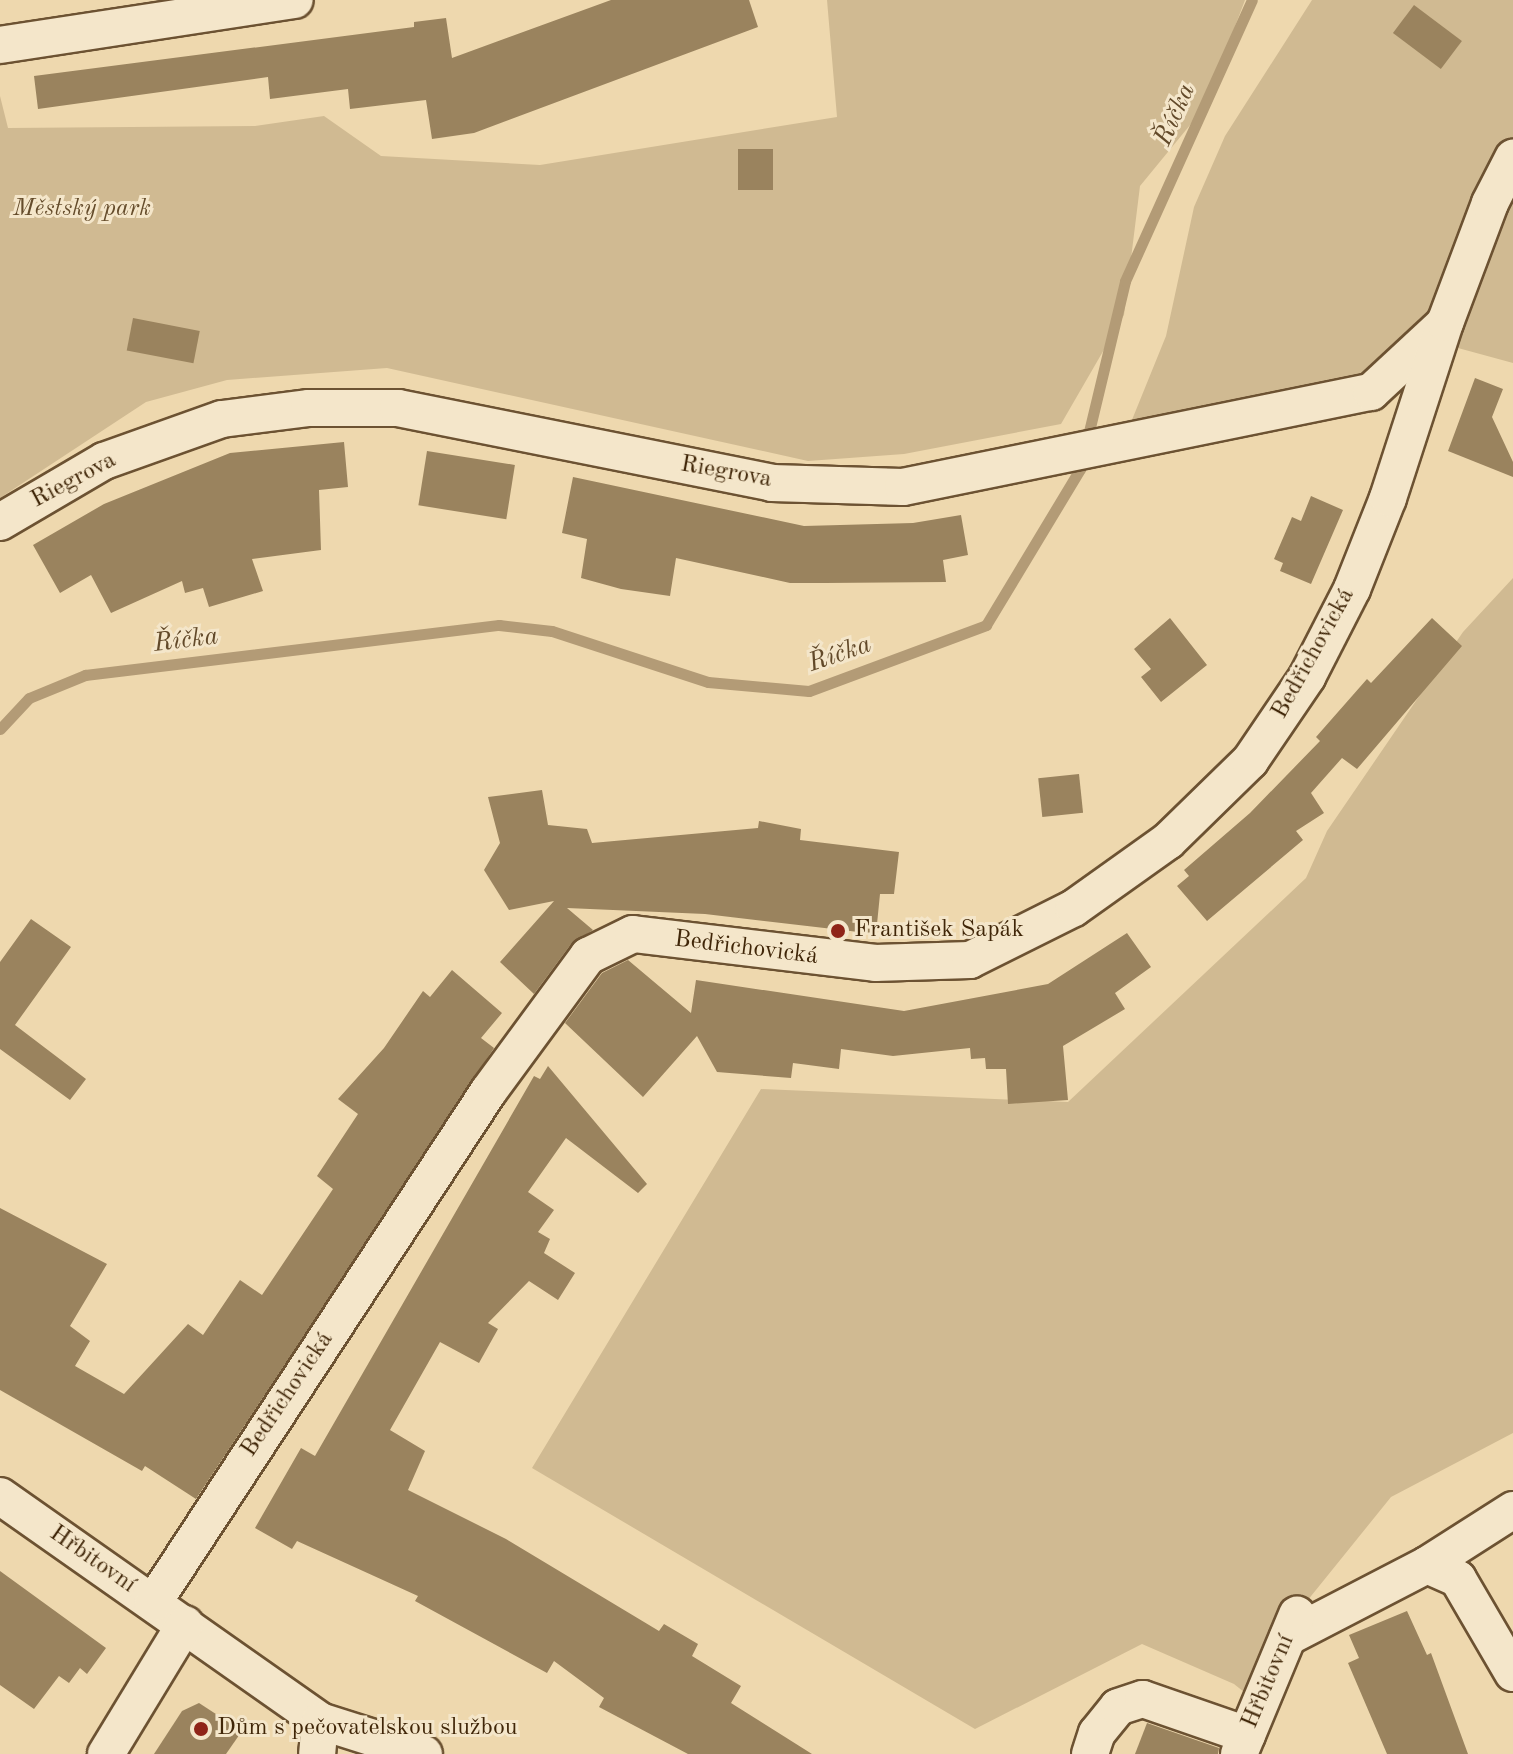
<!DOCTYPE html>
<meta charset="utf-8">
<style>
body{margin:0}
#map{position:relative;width:1513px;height:1754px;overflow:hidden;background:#eed8ae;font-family:"Old Standard TT",serif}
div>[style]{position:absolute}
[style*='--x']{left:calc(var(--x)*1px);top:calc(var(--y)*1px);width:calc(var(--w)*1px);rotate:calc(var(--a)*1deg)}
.green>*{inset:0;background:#d0ba92}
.stream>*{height:11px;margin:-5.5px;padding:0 5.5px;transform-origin:5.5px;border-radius:5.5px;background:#b39b76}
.building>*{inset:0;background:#9a835e;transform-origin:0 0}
.roads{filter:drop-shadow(2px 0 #6c5232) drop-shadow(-2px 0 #6c5232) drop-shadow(0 2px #6c5232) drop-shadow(0 -2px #6c5232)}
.minor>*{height:36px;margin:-18px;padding:0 18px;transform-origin:18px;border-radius:18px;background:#f4e6ca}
.dots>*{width:22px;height:22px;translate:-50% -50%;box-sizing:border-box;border:4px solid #f4e6ca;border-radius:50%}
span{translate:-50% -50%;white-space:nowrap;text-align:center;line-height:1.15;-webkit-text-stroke:6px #f4e6ca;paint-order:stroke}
.park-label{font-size:24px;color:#644b2a;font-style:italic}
.street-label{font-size:24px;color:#402608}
.poi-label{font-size:24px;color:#402608}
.left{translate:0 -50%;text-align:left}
.water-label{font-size:26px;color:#624929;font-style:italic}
</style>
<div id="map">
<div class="green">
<div style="clip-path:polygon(827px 0,1245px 0,1204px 108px,1140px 186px,1124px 315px,1061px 424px,904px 454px,808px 461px,387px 368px,227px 380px,146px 402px,0 498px,0 96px,8px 128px,255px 126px,324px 116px,381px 156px,540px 165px,837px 117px)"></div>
<div style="clip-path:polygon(1312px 0,1513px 0,1513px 363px,1458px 348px,1413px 413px,1444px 325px,1371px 392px,1123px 442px,1166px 336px,1194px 207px,1225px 136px)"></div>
<div style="clip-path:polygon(1513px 578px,1513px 1433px,1391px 1497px,1299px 1611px,1259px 1704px,1234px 1684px,1142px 1644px,975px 1729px,532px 1468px,761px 1089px,1068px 1102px,1306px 878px,1327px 831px,1463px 632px)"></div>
</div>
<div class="stream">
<div style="--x:0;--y:729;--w:42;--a:-46.9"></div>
<div style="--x:29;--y:698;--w:61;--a:-22.3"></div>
<div style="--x:85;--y:675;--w:417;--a:-6.9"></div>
<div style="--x:499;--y:625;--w:53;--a:6.5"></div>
<div style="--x:552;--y:631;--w:164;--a:18.1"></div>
<div style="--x:708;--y:682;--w:101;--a:5.1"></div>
<div style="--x:809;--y:691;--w:189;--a:-20.4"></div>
<div style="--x:986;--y:625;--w:182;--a:-58.9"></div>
<div style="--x:1080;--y:469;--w:193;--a:-76.5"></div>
<div style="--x:1125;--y:281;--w:308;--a:-65.7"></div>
</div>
<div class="building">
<div style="clip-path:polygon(611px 0,749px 0,758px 27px,474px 133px,432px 139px,426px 100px,350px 109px,348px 89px,270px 99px,268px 77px,38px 109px,34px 76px,414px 27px,414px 22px,446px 18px,452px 58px)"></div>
<div style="left:1414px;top:5px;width:60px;height:35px;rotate:37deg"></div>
<div style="left:738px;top:149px;width:35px;height:41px"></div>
<div style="left:133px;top:318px;width:68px;height:33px;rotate:11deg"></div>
<div style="clip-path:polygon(1475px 378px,1503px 389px,1492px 417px,1513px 462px,1513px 477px,1448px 451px)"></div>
<div style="clip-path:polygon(344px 442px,348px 487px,319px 490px,321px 550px,252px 559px,263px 591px,209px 607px,203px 588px,185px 593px,182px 581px,111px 613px,91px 575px,60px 593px,33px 545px,104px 504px,230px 453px)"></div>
<div style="left:427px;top:451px;width:89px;height:55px;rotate:9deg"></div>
<div style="clip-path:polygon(573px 477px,804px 526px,913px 523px,961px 515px,968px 555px,943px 560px,946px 582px,825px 583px,790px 583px,676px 558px,670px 596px,621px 589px,581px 578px,587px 539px,562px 533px)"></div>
<div style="clip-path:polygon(1311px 496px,1343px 510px,1311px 584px,1280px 571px,1283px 563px,1274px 559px,1292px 517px,1301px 521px)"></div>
<div style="clip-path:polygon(1170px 618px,1207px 665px,1161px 702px,1141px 677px,1151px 669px,1134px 649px)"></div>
<div style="clip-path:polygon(1432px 618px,1462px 646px,1357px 769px,1342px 758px,1311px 793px,1324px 813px,1296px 831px,1303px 840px,1207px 921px,1177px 886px,1189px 876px,1184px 870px,1250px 813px,1320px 741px,1316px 737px,1367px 679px,1371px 683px)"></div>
<div style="left:1079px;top:774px;width:39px;height:41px;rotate:84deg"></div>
<div style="clip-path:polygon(542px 790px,548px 825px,587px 829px,592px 843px,758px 828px,759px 821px,801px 829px,800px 840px,899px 852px,894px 894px,880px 894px,876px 934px,705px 914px,567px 908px,593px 930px,571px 944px,534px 994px,500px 962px,554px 901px,509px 910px,484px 870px,500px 843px,488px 797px)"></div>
<div style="clip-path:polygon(31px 919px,71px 947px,15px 1025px,86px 1079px,70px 1100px,0 1049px,0 962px)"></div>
<div style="clip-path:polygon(1127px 933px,1151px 967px,1115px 993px,1125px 1009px,1063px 1046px,1068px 1100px,1008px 1104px,1006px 1069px,986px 1069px,985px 1058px,971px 1059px,970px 1048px,893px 1056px,841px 1049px,839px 1069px,793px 1063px,791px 1078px,717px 1072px,697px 1036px,643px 1097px,565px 1023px,602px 973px,628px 960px,691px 1013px,696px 980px,904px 1011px,1048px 984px)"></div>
<div style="clip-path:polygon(452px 970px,502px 1013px,481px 1038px,494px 1048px,196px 1499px,145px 1466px,142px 1471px,0 1390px,0 1208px,107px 1264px,70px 1326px,90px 1341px,75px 1366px,124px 1394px,188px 1324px,203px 1335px,240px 1280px,262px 1295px,333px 1189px,317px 1176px,358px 1114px,338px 1099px,384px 1048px,423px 991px,430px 997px)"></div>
<div style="clip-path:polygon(548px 1066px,647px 1184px,638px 1193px,566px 1138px,528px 1192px,554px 1210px,538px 1232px,550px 1239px,544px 1253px,575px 1273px,558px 1300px,529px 1281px,488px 1323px,498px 1329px,479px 1363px,440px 1342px,390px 1430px,425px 1451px,408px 1490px,506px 1539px,659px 1631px,664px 1624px,698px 1644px,692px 1656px,741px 1686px,731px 1703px,812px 1754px,688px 1754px,599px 1707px,604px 1698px,554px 1661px,547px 1673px,415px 1601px,418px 1596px,297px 1541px,292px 1549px,255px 1528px,301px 1448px,315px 1456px,534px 1076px,540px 1079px)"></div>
<div style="clip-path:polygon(0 1571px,106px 1648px,87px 1674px,80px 1668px,69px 1683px,59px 1676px,34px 1709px,0 1685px)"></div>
<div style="clip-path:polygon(1407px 1611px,1427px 1655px,1431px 1653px,1468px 1754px,1387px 1754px,1348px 1663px,1359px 1658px,1349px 1635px)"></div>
<div style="clip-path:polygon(199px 1703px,242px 1731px,226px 1754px,154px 1754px,182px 1711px)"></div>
<div style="clip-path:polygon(1147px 1723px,1219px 1748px,1218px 1754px,1135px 1754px)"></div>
</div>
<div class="roads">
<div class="minor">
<div style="--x:0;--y:45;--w:298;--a:-8.7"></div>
<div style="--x:0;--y:522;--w:121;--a:-30.4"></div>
<div style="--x:104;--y:461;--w:125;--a:-19.6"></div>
<div style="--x:222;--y:419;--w:88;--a:-7.2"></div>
<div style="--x:309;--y:408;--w:89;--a:0"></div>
<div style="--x:398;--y:408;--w:381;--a:11.3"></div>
<div style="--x:772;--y:483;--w:131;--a:1.7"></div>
<div style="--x:903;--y:487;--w:478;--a:-11.5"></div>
<div style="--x:1371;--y:392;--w:96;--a:-42.9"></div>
<div style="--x:0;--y:1496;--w:391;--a:35.1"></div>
<div style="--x:320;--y:1721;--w:33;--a:95"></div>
<div style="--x:1427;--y:1565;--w:34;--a:24"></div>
<div style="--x:1458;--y:1579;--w:109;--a:59.7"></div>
<div style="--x:153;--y:1603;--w:611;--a:-56.75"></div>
<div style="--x:488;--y:1092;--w:169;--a:-53.7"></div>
<div style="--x:588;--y:956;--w:50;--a:-26.1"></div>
<div style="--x:633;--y:934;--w:244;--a:6.8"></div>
<div style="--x:875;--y:963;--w:95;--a:-1.8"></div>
<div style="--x:970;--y:960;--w:116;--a:-26.6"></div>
<div style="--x:1074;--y:908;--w:115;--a:-35.5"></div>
<div style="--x:1168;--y:841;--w:115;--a:-44.3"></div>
<div style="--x:1250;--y:761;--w:102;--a:-55.8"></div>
<div style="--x:1307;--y:677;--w:99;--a:-62.9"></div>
<div style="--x:1352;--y:589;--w:98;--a:-68.4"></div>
<div style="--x:1388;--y:498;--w:184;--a:-72"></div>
<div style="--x:1445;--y:323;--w:128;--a:-69.4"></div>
<div style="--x:1490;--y:203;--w:51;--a:-62.9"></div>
<div style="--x:1288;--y:1637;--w:157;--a:-27.4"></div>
<div style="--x:1427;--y:1565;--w:102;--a:-32.6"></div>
<div style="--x:320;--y:1721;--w:109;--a:17.6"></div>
<div style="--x:106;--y:1754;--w:152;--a:-58.7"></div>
<div style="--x:1090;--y:1754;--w:22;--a:-72"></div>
<div style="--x:1097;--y:1733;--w:33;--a:-51"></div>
<div style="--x:1118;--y:1707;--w:26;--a:-18"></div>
<div style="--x:1143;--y:1699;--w:110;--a:19.1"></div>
<div style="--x:1239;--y:1754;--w:151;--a:-67.4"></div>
</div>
</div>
<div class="dots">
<div style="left:838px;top:931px;background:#8f2418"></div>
<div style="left:201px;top:1729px;background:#8f2418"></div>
</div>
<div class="park-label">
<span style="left:82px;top:210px">Městský park</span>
</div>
<div class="street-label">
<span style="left:726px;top:473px;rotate:10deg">Riegrova</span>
<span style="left:74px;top:481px;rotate:-28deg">Riegrova</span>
<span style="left:1314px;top:654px;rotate:-61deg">Bedřichovická</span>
<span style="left:746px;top:949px;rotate:7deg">Bedřichovická</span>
<span style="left:288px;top:1395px;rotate:-56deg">Bedřichovická</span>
<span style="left:92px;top:1560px;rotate:35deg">Hřbitovní</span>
<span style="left:1269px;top:1682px;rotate:-67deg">Hřbitovní</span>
</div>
<div class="poi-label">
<span class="left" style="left:854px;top:931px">František Sapák</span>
<span class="left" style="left:217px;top:1729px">Dům s pečovatelskou službou</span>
</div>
<div class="water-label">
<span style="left:1176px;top:115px;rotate:-66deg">Říčka</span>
<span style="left:186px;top:641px;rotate:-7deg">Říčka</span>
<span style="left:840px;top:655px;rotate:-19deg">Říčka</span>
</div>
</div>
